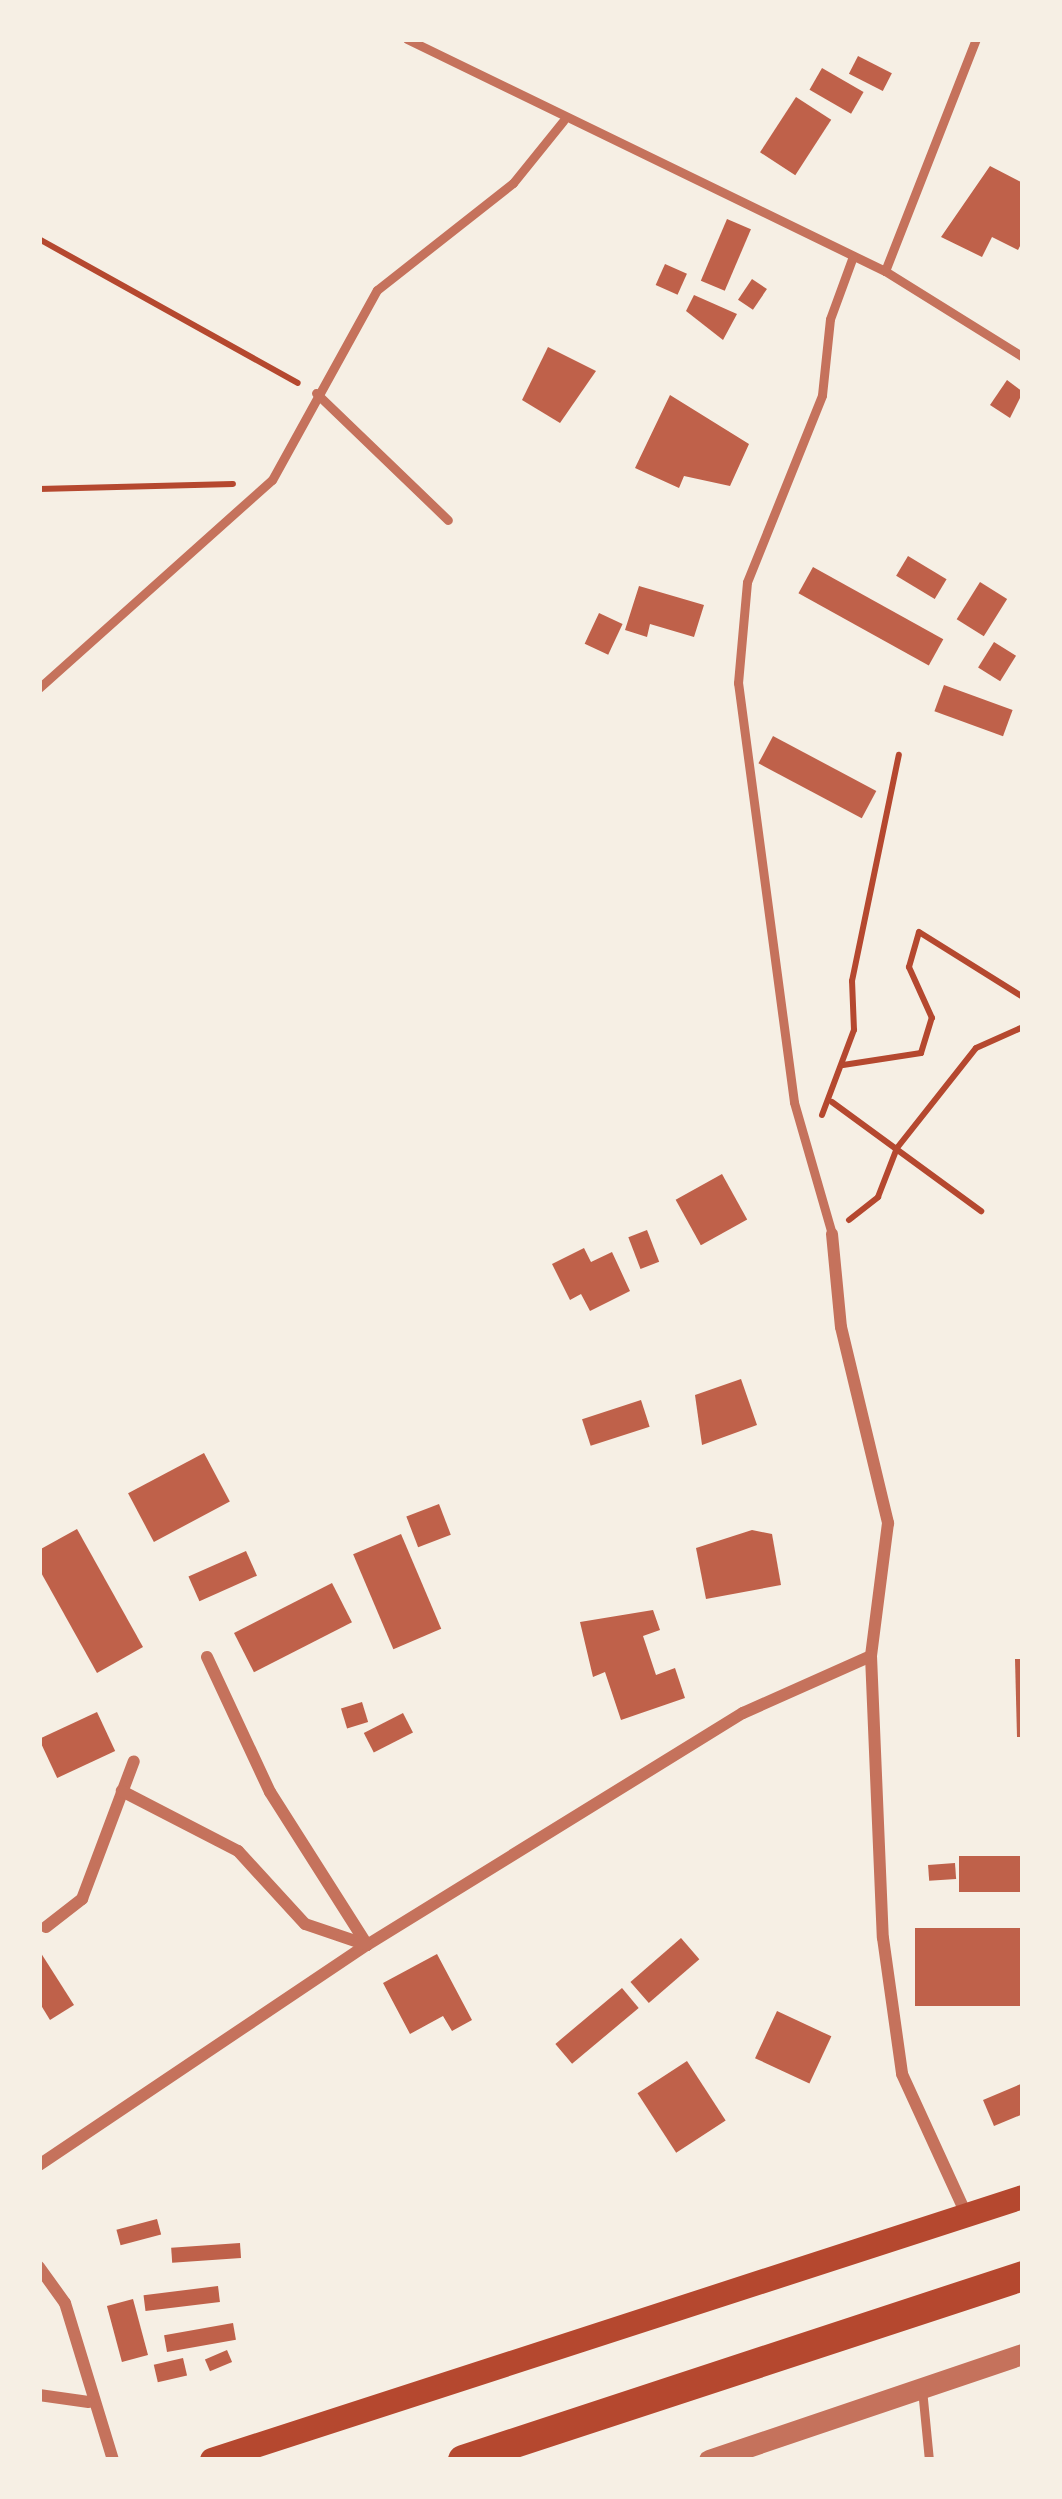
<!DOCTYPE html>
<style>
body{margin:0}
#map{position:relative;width:1062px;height:2499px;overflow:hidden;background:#f6efe4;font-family:Inter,sans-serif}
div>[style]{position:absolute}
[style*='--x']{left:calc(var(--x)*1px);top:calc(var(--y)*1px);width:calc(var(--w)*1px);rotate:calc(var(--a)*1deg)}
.building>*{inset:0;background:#bf614a;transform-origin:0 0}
.path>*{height:6px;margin:-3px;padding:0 3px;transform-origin:3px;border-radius:3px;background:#b5482f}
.service>*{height:9px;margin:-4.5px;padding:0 4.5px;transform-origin:4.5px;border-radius:4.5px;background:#c5725c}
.minor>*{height:12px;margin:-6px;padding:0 6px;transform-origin:6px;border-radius:6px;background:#c5725c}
.tertiary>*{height:21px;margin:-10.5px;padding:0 10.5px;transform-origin:10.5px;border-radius:10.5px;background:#c5725c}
.secondary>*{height:24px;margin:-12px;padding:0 12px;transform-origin:12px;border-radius:12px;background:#b5482f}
.primary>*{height:30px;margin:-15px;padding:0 15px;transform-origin:15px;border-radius:15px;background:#b5482f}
span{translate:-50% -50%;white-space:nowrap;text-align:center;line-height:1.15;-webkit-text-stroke:10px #f6efe4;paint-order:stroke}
.frame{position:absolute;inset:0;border:42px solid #f6efe4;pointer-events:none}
</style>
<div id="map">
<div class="building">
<div style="left:858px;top:56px;width:38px;height:20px;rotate:27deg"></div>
<div style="left:822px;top:68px;width:48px;height:25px;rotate:30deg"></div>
<div style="left:796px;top:97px;width:42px;height:66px;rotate:33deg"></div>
<div style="clip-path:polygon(990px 166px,1023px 183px,1023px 240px,1018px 250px,992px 237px,982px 257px,941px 237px)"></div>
<div style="left:727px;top:219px;width:26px;height:67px;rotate:23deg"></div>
<div style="left:665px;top:264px;width:24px;height:23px;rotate:24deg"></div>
<div style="left:752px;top:279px;width:18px;height:25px;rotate:34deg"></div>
<div style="clip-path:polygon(694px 295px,737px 314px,723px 340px,686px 311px)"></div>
<div style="clip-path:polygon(548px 347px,596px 371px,560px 423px,522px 400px)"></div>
<div style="clip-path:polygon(1007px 380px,1023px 392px,1010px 418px,990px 405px)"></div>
<div style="clip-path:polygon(670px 395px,749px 444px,730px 486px,684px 476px,679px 488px,635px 468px)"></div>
<div style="left:908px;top:556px;width:45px;height:23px;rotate:31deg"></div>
<div style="left:813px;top:567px;width:149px;height:30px;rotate:29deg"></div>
<div style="left:980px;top:582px;width:32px;height:44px;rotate:32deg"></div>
<div style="clip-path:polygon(639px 586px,704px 605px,694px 637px,650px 624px,647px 637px,625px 630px)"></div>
<div style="left:599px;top:613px;width:26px;height:34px;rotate:25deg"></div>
<div style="left:994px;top:642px;width:26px;height:30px;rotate:32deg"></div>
<div style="left:944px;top:685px;width:73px;height:28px;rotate:20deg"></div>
<div style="left:773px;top:736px;width:117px;height:31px;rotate:28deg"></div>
<div style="left:722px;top:1174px;width:52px;height:53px;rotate:61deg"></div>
<div style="left:647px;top:1230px;width:34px;height:20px;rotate:69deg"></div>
<div style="clip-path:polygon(584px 1248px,591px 1262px,612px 1252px,630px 1291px,590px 1311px,581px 1294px,570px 1300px,552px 1264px)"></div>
<div style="clip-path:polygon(741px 1379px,757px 1425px,702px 1445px,695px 1395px)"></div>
<div style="left:641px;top:1400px;width:28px;height:62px;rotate:72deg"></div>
<div style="left:204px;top:1453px;width:55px;height:86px;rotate:62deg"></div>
<div style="left:439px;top:1504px;width:33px;height:35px;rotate:69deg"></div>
<div style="clip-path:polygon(77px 1529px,143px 1647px,97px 1673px,39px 1569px,39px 1550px)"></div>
<div style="clip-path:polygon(752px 1530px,772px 1534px,781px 1585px,706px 1599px,696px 1548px)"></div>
<div style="left:401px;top:1534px;width:103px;height:52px;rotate:67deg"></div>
<div style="left:246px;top:1551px;width:27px;height:63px;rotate:66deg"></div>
<div style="left:332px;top:1583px;width:44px;height:110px;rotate:63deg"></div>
<div style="clip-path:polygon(653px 1610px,660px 1630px,643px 1636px,656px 1675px,675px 1668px,685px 1698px,621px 1720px,605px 1672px,593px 1677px,580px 1622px)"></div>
<div style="clip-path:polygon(1015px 1659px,1023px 1659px,1023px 1737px,1017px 1737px)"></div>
<div style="left:362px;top:1702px;width:21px;height:22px;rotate:73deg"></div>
<div style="left:97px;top:1712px;width:43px;height:64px;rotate:65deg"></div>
<div style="left:403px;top:1713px;width:22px;height:44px;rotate:63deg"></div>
<div style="left:1023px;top:1856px;width:36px;height:64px;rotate:90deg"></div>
<div style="left:955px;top:1863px;width:16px;height:27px;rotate:86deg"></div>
<div style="left:1023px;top:1928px;width:78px;height:108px;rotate:90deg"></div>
<div style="left:681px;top:1938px;width:28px;height:67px;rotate:49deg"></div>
<div style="clip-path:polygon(39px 1950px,74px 2005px,50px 2020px,39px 2002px)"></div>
<div style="clip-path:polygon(437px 1954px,472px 2020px,452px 2031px,443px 2016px,410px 2034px,383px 1983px)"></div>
<div style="left:622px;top:1988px;width:26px;height:87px;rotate:50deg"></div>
<div style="left:777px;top:2011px;width:60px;height:52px;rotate:25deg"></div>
<div style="left:687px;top:2061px;width:71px;height:59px;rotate:57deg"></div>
<div style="clip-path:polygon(1023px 2083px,1023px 2114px,994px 2126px,983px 2100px)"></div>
<div style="left:157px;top:2219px;width:16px;height:42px;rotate:75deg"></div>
<div style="left:240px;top:2243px;width:15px;height:69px;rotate:86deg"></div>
<div style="left:218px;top:2286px;width:16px;height:75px;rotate:83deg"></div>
<div style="left:133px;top:2299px;width:58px;height:27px;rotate:75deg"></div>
<div style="left:233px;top:2323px;width:17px;height:70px;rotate:80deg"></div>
<div style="left:227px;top:2350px;width:13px;height:24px;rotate:67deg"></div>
<div style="left:183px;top:2358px;width:18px;height:30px;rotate:77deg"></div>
</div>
<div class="path">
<div style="--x:39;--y:239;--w:296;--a:29.1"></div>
<div style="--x:39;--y:489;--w:194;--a:-1.5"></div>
<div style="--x:843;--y:1065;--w:79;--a:-8.7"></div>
<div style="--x:921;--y:1053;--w:37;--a:-73"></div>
<div style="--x:932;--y:1018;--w:56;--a:-114.3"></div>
<div style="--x:909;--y:967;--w:36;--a:-74"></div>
<div style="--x:919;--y:932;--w:123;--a:32"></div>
<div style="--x:832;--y:1102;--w:185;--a:36.2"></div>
<div style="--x:822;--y:1115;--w:91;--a:-69.4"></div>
<div style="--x:854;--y:1030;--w:49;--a:-92.3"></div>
<div style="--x:852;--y:981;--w:231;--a:-78.3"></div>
<div style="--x:849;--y:1220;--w:37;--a:-38"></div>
<div style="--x:878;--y:1197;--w:53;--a:-68.8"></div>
<div style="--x:897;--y:1148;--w:127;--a:-51.7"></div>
<div style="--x:976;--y:1048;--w:51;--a:-24.1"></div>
</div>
<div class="service">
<div style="--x:407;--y:39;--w:531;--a:25.89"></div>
<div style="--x:885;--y:271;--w:163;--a:31.9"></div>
<div style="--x:885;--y:271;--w:249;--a:-68.6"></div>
<div style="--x:316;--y:393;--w:183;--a:43.9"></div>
<div style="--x:39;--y:688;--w:312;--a:-41.8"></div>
<div style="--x:272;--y:480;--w:217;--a:-61.1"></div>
<div style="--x:377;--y:290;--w:173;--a:-38.2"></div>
<div style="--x:513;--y:183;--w:80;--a:-51.1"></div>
<div style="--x:832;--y:1234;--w:137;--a:-106.1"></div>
<div style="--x:794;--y:1102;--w:423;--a:-97.6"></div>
<div style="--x:738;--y:683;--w:101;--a:-84.9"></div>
<div style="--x:747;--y:582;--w:201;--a:-68.1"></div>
<div style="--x:822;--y:395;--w:76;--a:-84"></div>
<div style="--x:830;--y:319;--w:67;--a:-69.9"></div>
<div style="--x:922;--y:2389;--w:71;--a:84.4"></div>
</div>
<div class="minor">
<div style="--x:832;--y:1234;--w:93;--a:84.5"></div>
<div style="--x:841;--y:1327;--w:202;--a:76.5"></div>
<div style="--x:888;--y:1523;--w:134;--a:97.3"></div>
<div style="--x:871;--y:1656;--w:282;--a:87.6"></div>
<div style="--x:883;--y:1938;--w:137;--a:82"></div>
<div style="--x:902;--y:2074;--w:156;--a:65.4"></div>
<div style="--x:207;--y:1657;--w:149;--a:65"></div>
<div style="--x:270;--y:1792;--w:181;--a:57.6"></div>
<div style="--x:367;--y:1945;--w:442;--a:-31.7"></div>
<div style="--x:743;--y:1713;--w:140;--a:-24"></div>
<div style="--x:46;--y:1927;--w:46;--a:-37.9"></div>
<div style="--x:82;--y:1899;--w:147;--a:-69.4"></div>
<div style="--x:39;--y:2165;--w:395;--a:-33.9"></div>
<div style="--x:367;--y:1945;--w:65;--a:-161.3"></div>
<div style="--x:305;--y:1924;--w:99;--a:-132.5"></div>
<div style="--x:238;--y:1851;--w:131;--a:-152.7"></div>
<div style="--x:39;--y:2267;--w:44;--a:54.2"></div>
<div style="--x:65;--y:2303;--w:164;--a:73"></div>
<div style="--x:39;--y:2395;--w:50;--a:8"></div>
</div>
<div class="tertiary">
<div style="--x:709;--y:2460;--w:331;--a:-18.7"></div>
</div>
<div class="secondary">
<div style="--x:212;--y:2460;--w:853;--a:-17.97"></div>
</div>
<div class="primary">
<div style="--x:463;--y:2460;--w:589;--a:-18.19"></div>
</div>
<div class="frame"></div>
</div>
